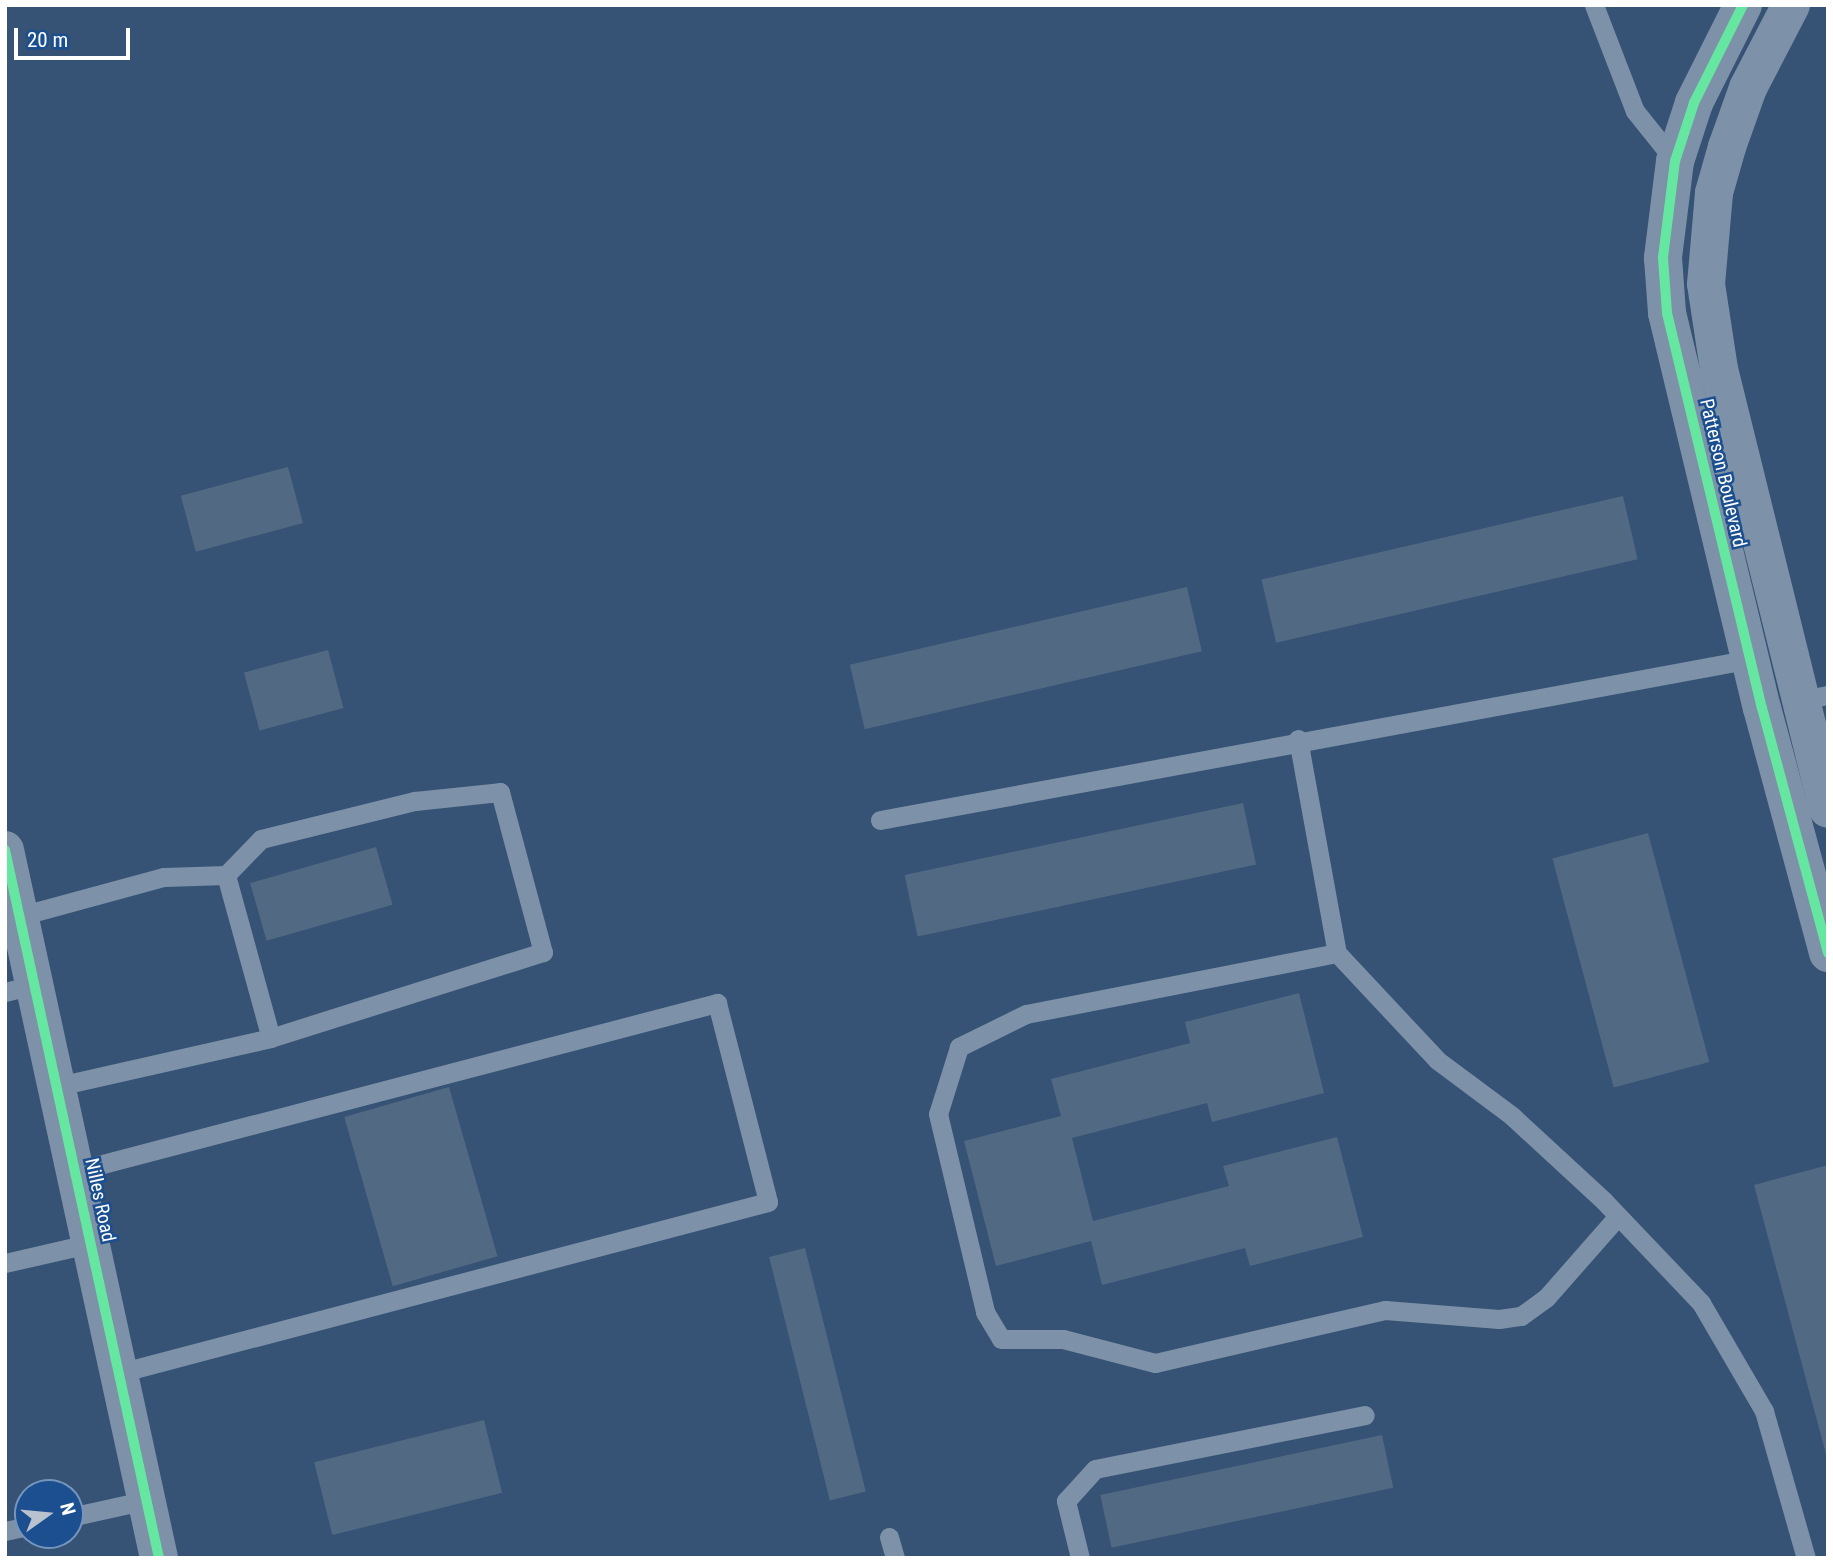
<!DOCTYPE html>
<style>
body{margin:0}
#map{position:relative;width:1833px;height:1563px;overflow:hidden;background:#365274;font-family:"Roboto Condensed",sans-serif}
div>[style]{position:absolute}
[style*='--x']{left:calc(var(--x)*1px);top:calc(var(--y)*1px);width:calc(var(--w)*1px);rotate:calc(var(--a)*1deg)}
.building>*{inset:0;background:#526984;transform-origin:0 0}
.service>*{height:19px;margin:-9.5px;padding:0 9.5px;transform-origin:9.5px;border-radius:9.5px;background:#7d92a8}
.minor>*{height:38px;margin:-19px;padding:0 19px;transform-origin:19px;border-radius:19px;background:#7d92a8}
.tertiary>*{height:38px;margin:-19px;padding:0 19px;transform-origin:19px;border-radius:19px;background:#7d92a8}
.cycleway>*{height:10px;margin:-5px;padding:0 5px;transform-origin:5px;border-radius:5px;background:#66e7a1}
span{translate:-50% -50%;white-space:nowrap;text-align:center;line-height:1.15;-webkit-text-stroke:5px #1b4f8f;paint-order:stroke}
.street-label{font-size:19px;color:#fff}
.frame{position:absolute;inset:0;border:7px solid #fff;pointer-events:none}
.north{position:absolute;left:14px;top:1479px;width:70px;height:70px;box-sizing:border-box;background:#1b4f8f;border:2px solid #7695bc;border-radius:50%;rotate:75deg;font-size:19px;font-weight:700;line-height:28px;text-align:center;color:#fff}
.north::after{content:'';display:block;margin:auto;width:24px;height:32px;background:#b9c2ce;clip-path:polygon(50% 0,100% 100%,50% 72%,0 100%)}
.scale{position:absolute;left:14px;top:28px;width:116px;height:32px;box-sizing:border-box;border:4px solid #fff;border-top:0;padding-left:9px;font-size:21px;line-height:24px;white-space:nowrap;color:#fff;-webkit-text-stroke:5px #1b4f8f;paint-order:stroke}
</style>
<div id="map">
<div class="building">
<div style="left:288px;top:467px;width:58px;height:111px;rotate:75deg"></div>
<div style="left:1623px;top:496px;width:65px;height:371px;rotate:77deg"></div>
<div style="left:1187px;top:587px;width:66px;height:346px;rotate:77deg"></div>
<div style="left:328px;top:650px;width:60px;height:87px;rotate:75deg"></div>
<div style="left:1243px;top:803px;width:63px;height:346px;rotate:78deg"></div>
<div style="left:1648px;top:833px;width:237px;height:99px;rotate:75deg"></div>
<div style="left:376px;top:847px;width:60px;height:131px;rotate:74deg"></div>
<div style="clip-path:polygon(1299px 993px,1324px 1093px,1212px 1122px,1207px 1103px,1072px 1138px,1093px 1221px,1229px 1186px,1223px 1166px,1337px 1137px,1363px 1237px,1250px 1266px,1245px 1248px,1102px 1285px,1091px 1241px,996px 1266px,964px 1141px,1061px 1116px,1051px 1079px,1190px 1043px,1185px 1022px)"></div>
<div style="left:449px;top:1087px;width:176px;height:109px;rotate:74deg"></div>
<div style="clip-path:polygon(1828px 1165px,1828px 1458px,1827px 1458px,1754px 1185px)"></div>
<div style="left:805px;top:1248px;width:251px;height:37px;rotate:76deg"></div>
<div style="left:484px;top:1420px;width:75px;height:175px;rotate:76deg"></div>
<div style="left:1382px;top:1435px;width:54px;height:288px;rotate:78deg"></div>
</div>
<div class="service">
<div style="--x:1594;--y:5;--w:114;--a:68.9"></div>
<div style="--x:1635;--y:111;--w:64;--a:51.3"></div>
<div style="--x:1794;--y:702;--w:35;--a:-12"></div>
<div style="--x:1298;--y:739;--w:218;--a:79.7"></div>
<div style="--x:1337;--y:953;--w:146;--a:46.9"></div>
<div style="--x:1437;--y:1060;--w:94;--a:36.7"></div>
<div style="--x:1512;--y:1116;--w:125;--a:42.7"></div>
<div style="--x:1604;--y:1201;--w:141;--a:46.4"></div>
<div style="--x:1701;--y:1303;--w:125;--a:59.7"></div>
<div style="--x:1764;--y:1411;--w:153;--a:74.1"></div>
<div style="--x:880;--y:820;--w:892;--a:-10.47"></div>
<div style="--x:226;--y:875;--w:50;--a:-45.8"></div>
<div style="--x:261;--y:839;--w:159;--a:-13.9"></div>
<div style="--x:415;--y:801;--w:85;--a:-6"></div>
<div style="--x:500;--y:792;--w:166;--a:75"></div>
<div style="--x:543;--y:952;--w:285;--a:162.5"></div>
<div style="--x:20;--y:916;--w:149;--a:-15.2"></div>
<div style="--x:164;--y:877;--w:62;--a:-1.8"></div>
<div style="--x:226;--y:875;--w:169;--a:74.6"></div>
<div style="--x:271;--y:1038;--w:218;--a:167.3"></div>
<div style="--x:1337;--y:953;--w:317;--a:168.9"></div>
<div style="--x:1026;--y:1014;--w:75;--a:153.8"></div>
<div style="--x:959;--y:1047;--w:70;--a:107.4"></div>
<div style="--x:938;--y:1114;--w:204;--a:76.6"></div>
<div style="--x:985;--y:1312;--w:31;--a:59"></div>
<div style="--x:1001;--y:1339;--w:62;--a:0"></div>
<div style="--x:1063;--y:1339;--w:95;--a:14.6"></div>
<div style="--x:1155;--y:1363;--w:236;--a:-13"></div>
<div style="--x:1385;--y:1310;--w:114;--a:4.5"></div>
<div style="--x:1499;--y:1319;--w:22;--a:-8"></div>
<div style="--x:1521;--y:1316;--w:31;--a:-36"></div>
<div style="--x:1546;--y:1298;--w:109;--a:-48.7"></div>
<div style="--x:5;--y:992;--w:32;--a:-14"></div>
<div style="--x:76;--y:1171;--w:663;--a:-14.69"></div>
<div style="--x:717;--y:1003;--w:205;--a:75.6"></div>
<div style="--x:768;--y:1202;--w:671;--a:165.24"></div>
<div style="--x:5;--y:1263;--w:89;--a:-12.9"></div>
<div style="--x:70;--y:1517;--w:79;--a:-12.4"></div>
<div style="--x:5;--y:1531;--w:24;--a:-12"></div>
<div style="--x:889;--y:1537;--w:22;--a:74"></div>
<div style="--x:1080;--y:1558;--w:59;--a:-103.8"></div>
<div style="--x:1066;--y:1501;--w:43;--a:-47.8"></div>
<div style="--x:1095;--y:1469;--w:275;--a:-11.3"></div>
</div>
<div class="minor">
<div style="--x:1743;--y:5;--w:110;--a:116.6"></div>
<div style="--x:1694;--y:103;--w:61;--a:108.1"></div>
<div style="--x:1675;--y:161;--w:98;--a:97.1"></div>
<div style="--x:1663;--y:258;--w:55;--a:85.8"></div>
<div style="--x:1667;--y:313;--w:406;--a:76.5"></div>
<div style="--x:1762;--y:708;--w:254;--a:74.9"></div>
<div style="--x:1791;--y:5;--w:93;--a:117.4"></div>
<div style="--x:1748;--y:88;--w:63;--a:109.6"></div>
<div style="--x:1727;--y:147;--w:48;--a:105.8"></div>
<div style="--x:1714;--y:193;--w:91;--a:95"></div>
<div style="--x:1706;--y:284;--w:86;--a:81.3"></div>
<div style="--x:1719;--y:369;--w:453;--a:76.1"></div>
</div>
<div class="tertiary">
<div style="--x:5;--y:850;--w:725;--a:77.73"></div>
</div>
<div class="cycleway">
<div style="--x:1743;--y:5;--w:110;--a:116.6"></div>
<div style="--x:1694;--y:103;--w:61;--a:108.1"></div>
<div style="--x:1675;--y:161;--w:98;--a:97.1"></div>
<div style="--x:1663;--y:258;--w:55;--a:85.8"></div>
<div style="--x:1667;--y:313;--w:406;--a:76.5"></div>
<div style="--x:1762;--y:708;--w:254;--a:74.9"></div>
<div style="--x:5;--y:850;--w:725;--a:77.73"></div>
</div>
<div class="street-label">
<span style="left:1723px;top:473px;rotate:77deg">Patterson Boulevard</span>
<span style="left:100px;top:1200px;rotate:78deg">Nilles Road</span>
</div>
<div class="frame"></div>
<div class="north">N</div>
<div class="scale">20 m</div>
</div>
